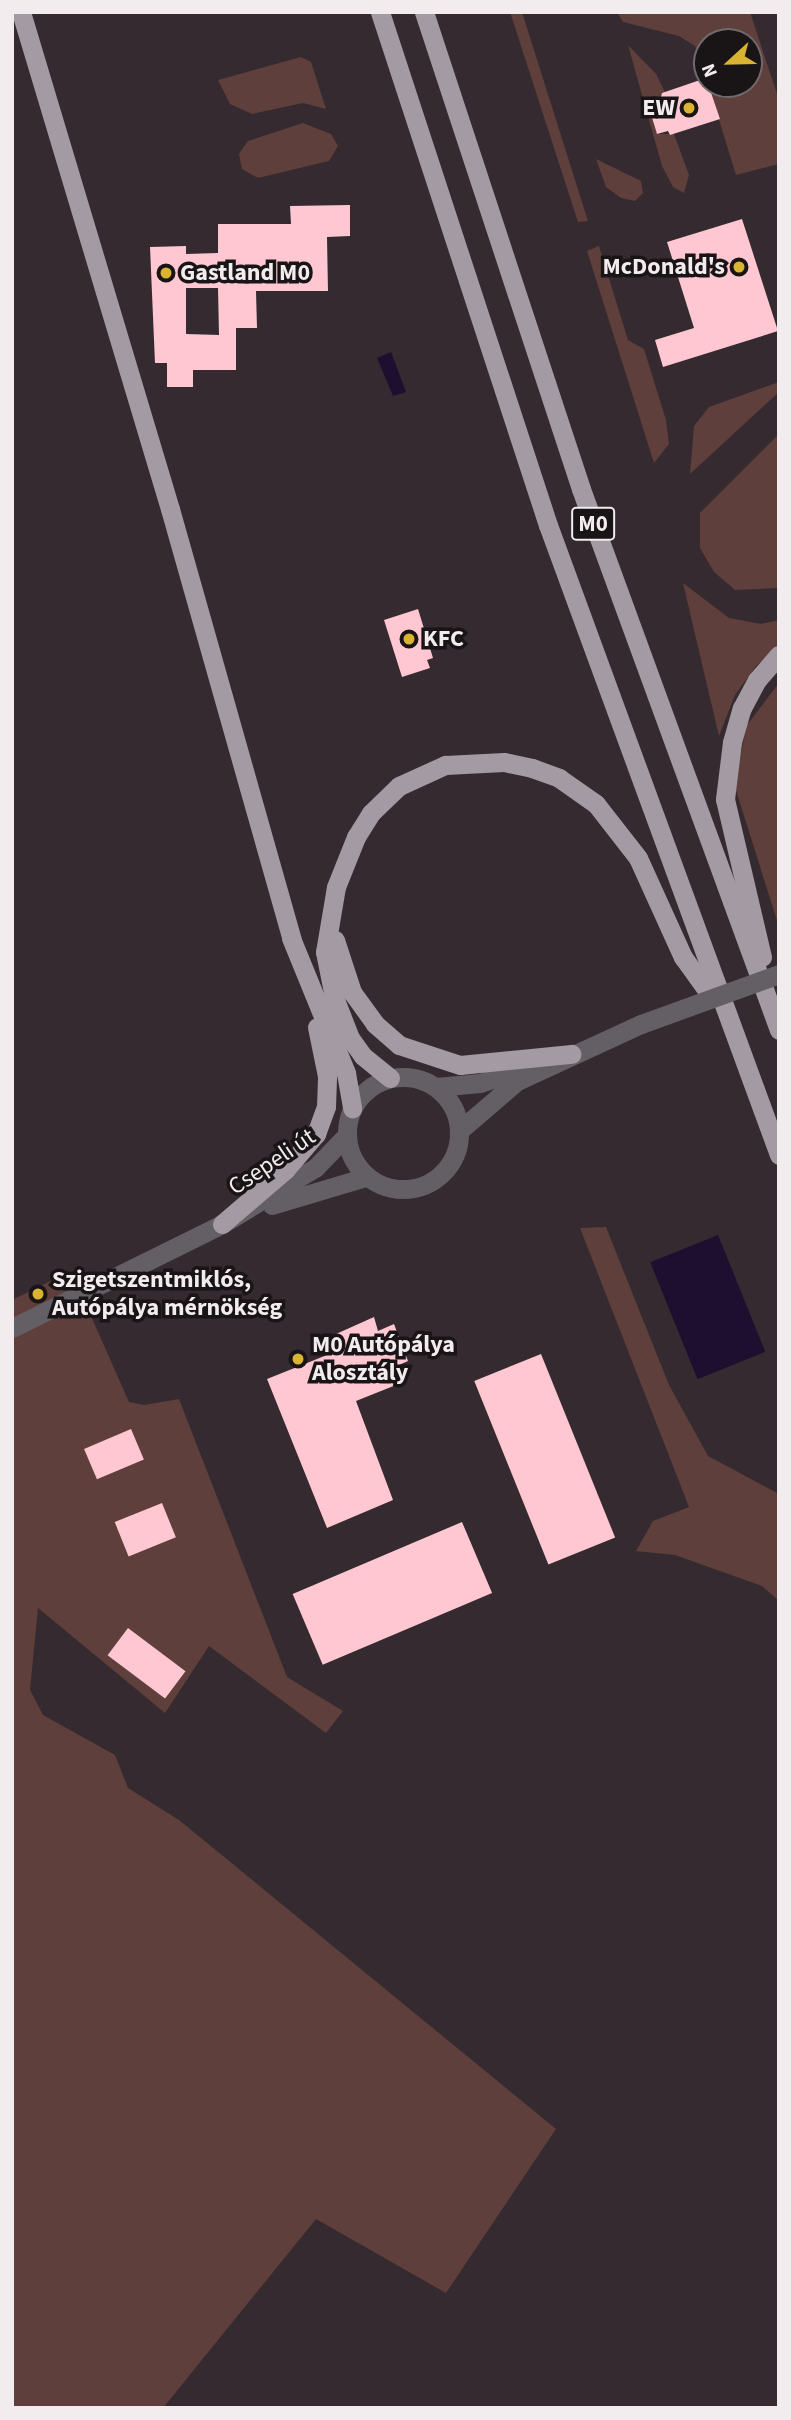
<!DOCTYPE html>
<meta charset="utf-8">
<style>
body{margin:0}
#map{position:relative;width:791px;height:2420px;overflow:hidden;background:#342a2f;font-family:"Source Sans 3",sans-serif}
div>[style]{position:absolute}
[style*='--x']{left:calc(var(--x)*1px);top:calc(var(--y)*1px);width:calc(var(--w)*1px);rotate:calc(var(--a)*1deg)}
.green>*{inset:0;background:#5f3f3b}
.water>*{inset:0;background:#1e0f30;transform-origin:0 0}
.building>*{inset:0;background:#fec7d1;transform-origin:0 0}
.tertiary>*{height:19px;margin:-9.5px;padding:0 9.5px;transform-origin:9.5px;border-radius:9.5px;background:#635f64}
.tertiary>.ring{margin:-9.5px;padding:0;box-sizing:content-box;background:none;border:19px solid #635f64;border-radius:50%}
.trunk>*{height:19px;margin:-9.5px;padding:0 9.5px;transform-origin:9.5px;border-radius:9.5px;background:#a49aa4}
.tertiary-bridge>*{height:19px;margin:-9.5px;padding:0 9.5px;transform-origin:9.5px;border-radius:9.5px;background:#635f64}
.dots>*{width:19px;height:19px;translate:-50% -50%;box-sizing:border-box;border:4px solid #191416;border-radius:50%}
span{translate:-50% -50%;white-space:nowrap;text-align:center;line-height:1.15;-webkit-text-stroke:7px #191416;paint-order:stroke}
.shield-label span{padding:2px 5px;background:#191416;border:2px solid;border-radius:5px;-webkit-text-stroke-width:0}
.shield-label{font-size:23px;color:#f3ecef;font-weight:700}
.poi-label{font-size:24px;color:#f3ecef;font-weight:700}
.right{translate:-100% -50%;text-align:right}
.left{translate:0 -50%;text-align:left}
.street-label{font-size:24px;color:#f3ecef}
.frame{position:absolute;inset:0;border:14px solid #f3ecef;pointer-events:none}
.north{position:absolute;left:693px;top:28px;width:70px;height:70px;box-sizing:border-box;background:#191416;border:2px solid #706a6d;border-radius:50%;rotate:248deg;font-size:19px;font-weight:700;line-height:28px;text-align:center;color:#f3ecef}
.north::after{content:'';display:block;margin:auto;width:24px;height:32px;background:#dbb333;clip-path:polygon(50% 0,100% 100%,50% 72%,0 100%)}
</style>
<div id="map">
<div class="green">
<div style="clip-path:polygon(510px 12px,522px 12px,588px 221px,578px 222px)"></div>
<div style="clip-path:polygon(617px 12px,750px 12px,779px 100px,779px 164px,736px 175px,708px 84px,749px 84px,749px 42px,707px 42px,707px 80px,695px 46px,679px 36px,623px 22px)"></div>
<div style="clip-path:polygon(628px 45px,656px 74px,665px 92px,659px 105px,649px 109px,657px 134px,674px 134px,689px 175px,684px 193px,673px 187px,662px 166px)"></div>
<div style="clip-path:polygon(301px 57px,311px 62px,326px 109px,303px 103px,252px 114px,230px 104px,218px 80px)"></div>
<div style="clip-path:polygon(303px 123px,331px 134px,338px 146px,329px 161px,258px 178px,242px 169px,239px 154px,248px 141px)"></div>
<div style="clip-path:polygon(596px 159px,641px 181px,643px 193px,635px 201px,621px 198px,606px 187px)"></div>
<div style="clip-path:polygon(599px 246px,628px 340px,644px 349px,666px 420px,669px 444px,654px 463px,587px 251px)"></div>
<div style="clip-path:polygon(779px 382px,779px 392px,690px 474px,694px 426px,709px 407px)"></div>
<div style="clip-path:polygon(779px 434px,779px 588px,735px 590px,714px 572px,700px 548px,700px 513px)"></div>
<div style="clip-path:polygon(683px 583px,729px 618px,761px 624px,779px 620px,779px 646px,756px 666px,735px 695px,719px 736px)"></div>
<div style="clip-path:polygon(779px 683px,779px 927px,734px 784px,747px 725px)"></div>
<div style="clip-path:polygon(606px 1227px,669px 1385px,708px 1456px,779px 1494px,779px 1601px,762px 1586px,675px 1555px,636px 1551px,653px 1521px,689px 1507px,580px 1228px)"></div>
<div style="clip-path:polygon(71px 1271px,129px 1402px,144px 1405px,179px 1399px,287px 1677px,343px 1711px,326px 1733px,209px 1646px,165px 1713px,38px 1608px,30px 1690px,43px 1715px,115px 1755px,128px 1788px,179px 1820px,556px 2129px,446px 2293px,316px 2219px,163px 2408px,12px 2408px,12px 1300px)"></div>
</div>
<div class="water">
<div style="clip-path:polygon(391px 352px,406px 392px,393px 396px,377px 358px)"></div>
<div style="left:718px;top:1235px;width:126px;height:73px;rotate:68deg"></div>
</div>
<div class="building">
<div style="clip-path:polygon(706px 78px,720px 119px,670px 135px,668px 131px,657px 134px,649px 108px,659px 105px,662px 93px)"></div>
<div style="clip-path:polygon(evenodd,350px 205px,350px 236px,327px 237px,328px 291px,256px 291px,257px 328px,236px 328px,236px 370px,193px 370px,193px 387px,167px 387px,167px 363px,155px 363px,150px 247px,186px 246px,186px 254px,218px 253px,218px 224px,291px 224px,290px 206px,350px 205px,186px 288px,218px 288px,219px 335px,186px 334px,186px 288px)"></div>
<div style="clip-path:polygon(742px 219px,778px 331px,663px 367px,655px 340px,694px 328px,667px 242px)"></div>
<div style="clip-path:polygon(418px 609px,433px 658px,427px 660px,430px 668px,402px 677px,384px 620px)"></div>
<div style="clip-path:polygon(374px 1317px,378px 1331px,394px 1324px,408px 1361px,390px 1369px,396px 1385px,356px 1401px,393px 1500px,327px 1528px,267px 1379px,342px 1349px,336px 1334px)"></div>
<div style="left:541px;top:1354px;width:198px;height:72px;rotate:68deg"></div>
<div style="left:131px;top:1429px;width:33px;height:51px;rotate:67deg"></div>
<div style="left:162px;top:1503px;width:37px;height:51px;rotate:68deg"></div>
<div style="left:462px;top:1522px;width:77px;height:184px;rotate:67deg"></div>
<div style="left:128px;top:1628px;width:72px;height:34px;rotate:37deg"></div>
</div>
<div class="tertiary">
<div class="ring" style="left:347px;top:1077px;width:93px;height:93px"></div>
<div style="--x:436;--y:1087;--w:44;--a:-5.2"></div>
<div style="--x:480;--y:1083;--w:42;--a:-18"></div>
<div style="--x:460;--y:1130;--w:75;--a:-40.7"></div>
<div style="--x:517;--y:1081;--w:136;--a:-24.7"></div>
<div style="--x:272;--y:1205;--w:98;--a:-16.6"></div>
<div style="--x:12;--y:1328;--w:234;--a:-26.3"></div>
<div style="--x:222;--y:1224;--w:109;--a:-31.1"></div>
<div style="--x:315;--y:1168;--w:45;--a:-45.9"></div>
</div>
<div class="trunk">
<div style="--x:21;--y:12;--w:519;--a:73.31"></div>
<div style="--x:170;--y:509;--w:446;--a:74.2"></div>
<div style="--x:291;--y:938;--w:146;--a:67.8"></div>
<div style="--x:346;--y:1073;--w:36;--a:80"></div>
<div style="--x:380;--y:12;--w:540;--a:71.87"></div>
<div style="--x:548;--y:525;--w:671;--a:69.86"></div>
<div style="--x:424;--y:12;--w:502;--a:71.78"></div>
<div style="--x:581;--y:489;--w:576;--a:69.9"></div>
<div style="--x:335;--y:940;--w:55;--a:71.9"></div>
<div style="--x:352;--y:992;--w:39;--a:54"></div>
<div style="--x:375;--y:1024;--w:32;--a:41"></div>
<div style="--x:399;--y:1045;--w:64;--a:18.2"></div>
<div style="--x:460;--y:1065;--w:112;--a:-5.7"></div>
<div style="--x:762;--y:957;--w:162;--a:-103.2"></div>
<div style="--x:725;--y:799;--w:57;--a:-83"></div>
<div style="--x:732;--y:742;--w:35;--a:-74"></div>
<div style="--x:742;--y:708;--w:32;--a:-62"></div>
<div style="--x:757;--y:680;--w:33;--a:-49"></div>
<div style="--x:390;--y:1078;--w:35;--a:-141"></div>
<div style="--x:363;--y:1056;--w:22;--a:-126"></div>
<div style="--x:350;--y:1038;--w:44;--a:-111.3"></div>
<div style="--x:334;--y:997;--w:46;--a:-101.3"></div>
<div style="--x:325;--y:952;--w:66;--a:-80.4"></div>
<div style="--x:336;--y:887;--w:54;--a:-68.2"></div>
<div style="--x:356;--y:837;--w:28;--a:-58"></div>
<div style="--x:371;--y:813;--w:39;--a:-44"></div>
<div style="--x:399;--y:786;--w:51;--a:-24.5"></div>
<div style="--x:445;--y:765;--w:59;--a:-2.9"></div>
<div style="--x:504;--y:762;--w:29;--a:12"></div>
<div style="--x:532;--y:768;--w:29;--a:20"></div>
<div style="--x:559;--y:778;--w:45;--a:35.1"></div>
<div style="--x:596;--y:804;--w:68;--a:52.1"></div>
<div style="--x:638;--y:858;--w:109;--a:65.6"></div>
<div style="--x:683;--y:957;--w:48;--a:54.3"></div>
<div style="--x:222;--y:1224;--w:83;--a:-40.6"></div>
<div style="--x:285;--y:1170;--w:48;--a:-49.3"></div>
<div style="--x:316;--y:1134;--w:29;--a:-70"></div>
<div style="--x:326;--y:1107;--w:31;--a:-88"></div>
<div style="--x:327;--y:1076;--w:50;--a:-101.5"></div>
</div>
<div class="tertiary-bridge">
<div style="--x:641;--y:1024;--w:147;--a:-19.9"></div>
</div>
<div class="dots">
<div style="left:689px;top:108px;background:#dbb333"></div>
<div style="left:739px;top:267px;background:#dbb333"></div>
<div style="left:166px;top:273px;background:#dbb333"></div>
<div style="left:409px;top:639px;background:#dbb333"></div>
<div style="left:38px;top:1294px;background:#dbb333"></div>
<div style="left:298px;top:1359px;background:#dbb333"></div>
</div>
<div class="shield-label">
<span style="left:593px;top:524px">M0</span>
</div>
<div class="poi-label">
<span class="right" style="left:675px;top:108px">EW</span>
<span class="right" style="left:725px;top:267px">McDonald's</span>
<span class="left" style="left:180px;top:273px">Gastland M0</span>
<span class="left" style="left:423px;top:639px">KFC</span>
<span class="left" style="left:52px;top:1294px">Szigetszentmiklós,<br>Autópálya mérnökség</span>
<span class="left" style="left:312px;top:1359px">M0 Autópálya<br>Alosztály</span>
</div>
<div class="street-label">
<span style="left:272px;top:1162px;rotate:-34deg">Csepeli út</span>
</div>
<div class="frame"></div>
<div class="north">N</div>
</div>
